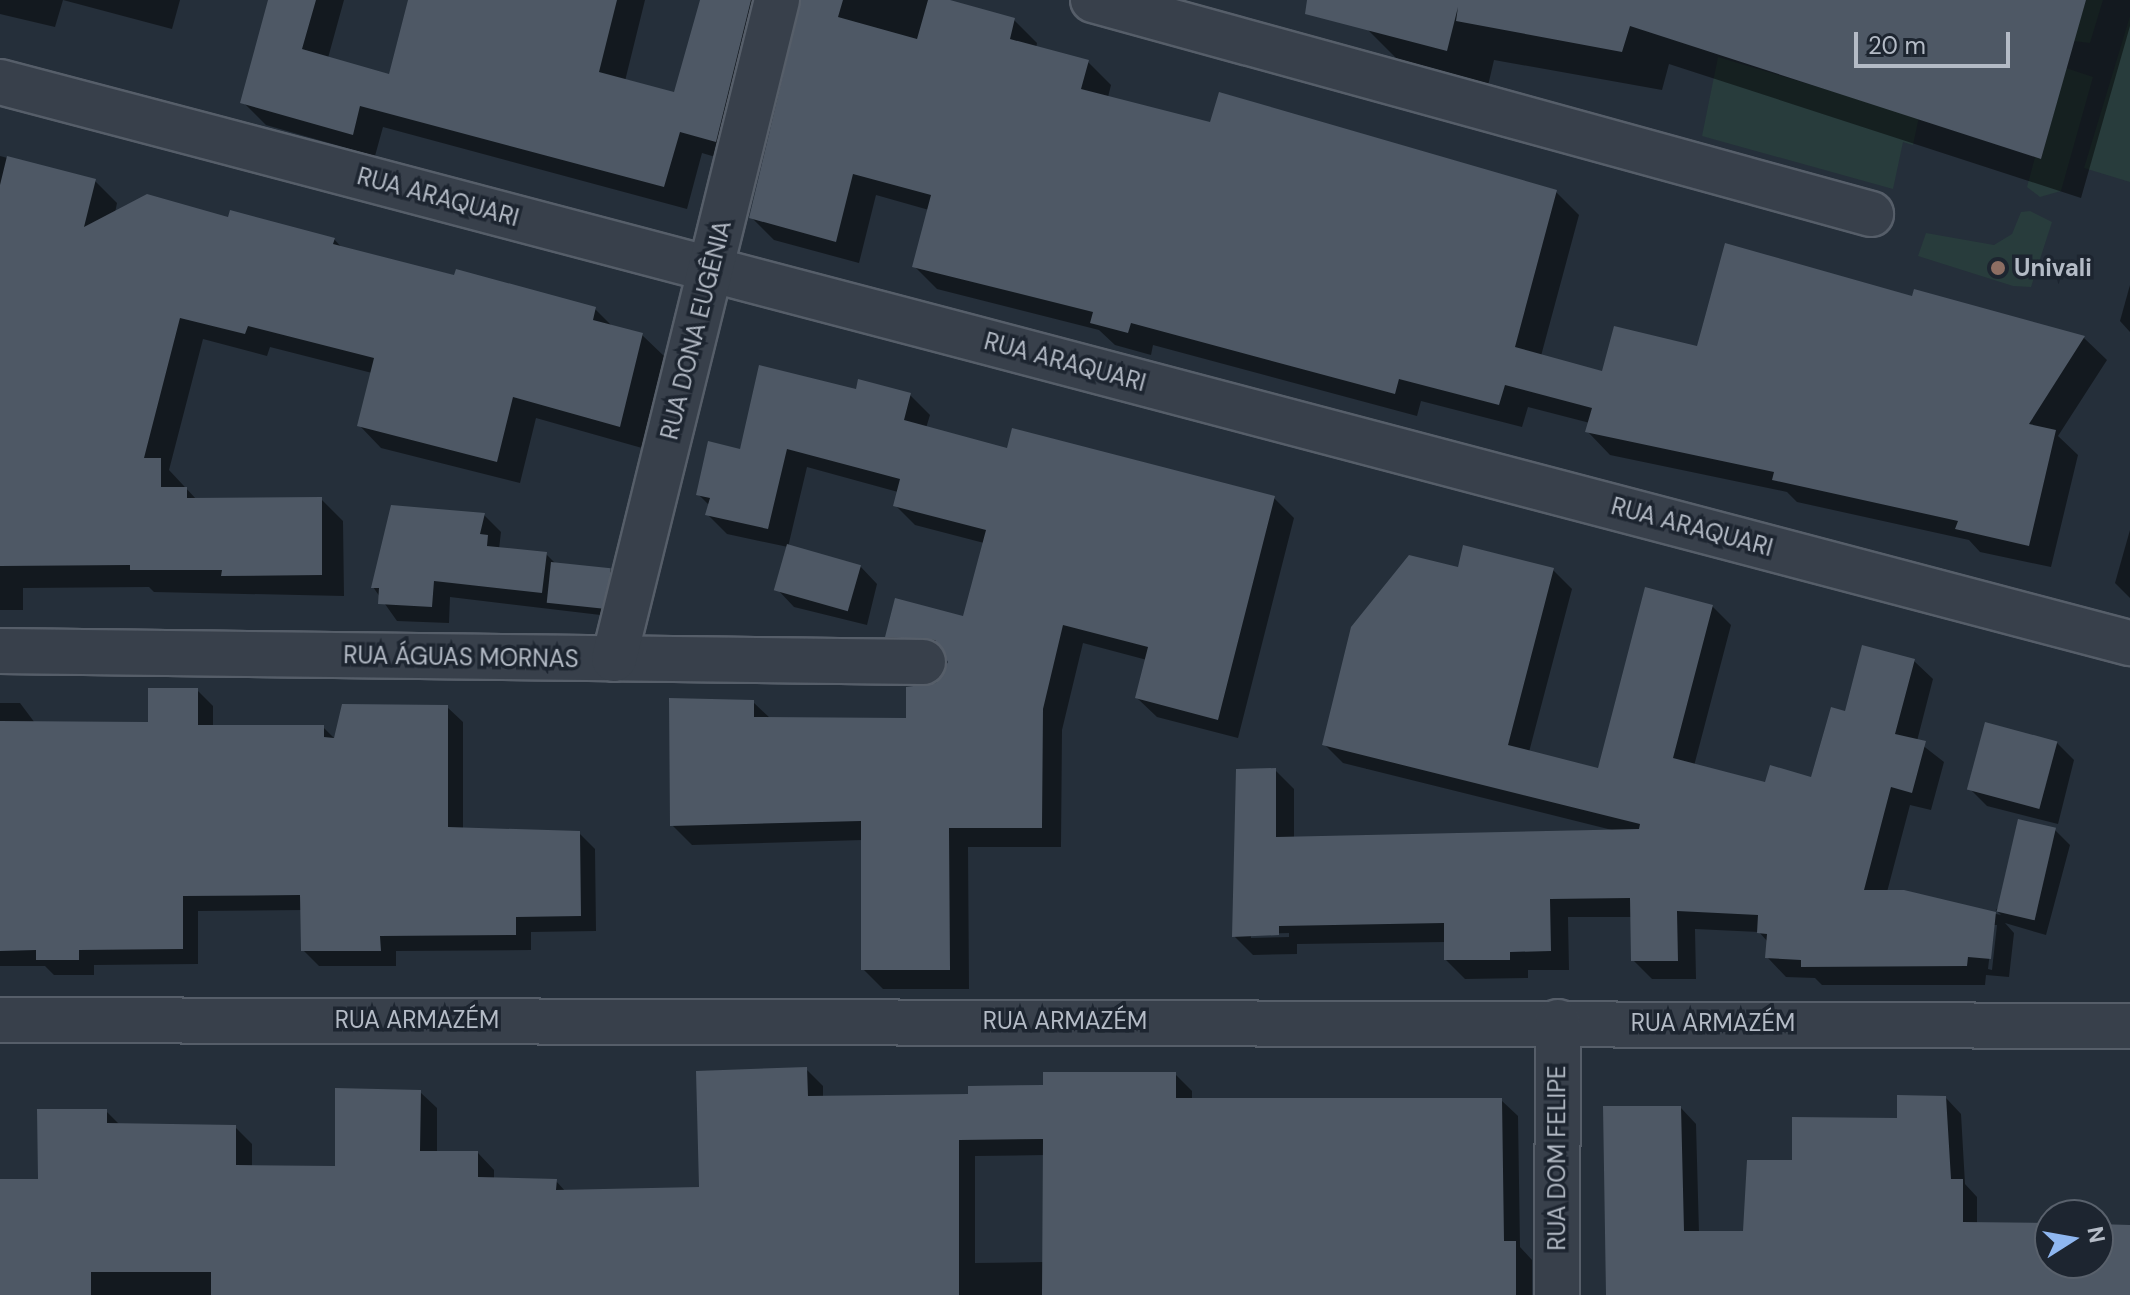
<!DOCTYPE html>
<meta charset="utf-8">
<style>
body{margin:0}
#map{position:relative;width:2130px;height:1295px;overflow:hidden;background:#252f3a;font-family:"DM Sans",sans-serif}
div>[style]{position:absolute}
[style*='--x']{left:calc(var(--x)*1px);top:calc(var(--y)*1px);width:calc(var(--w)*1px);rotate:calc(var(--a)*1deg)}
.green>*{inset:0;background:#283c3c}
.shadow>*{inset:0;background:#0007}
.building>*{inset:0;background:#4e5865;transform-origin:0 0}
.roads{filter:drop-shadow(2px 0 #565e69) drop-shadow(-2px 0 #565e69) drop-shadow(0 2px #565e69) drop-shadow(0 -2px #565e69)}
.minor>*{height:44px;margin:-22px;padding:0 22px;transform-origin:22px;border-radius:22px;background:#38404b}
.dots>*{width:22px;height:22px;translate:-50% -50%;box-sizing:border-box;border:4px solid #1d2530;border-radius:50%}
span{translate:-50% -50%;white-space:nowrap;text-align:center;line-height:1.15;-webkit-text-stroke:7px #1d2530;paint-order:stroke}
.street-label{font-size:24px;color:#b4bbc6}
.poi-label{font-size:24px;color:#b4bbc6;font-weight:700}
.left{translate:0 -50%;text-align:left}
.north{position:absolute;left:2034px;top:1199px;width:80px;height:80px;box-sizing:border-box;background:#1d2530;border:2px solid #59616c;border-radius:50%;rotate:79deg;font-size:22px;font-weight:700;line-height:32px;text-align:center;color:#b4bbc6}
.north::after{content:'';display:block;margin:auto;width:28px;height:36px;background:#8fb7f0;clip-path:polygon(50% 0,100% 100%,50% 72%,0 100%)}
.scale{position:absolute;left:1854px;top:32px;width:156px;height:36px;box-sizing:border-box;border:4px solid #b4bbc6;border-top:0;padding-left:10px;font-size:24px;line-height:28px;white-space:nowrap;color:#b4bbc6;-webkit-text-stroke:6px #1d2530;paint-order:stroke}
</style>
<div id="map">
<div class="green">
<div style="clip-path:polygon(2086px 0,2103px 0,2090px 43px,2073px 41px)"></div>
<div style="clip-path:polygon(2130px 16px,2130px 182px,2084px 168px)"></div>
<div style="clip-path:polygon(1718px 57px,1919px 117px,1913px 145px,1903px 142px,1893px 189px,1702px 136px)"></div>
<div style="clip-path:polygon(2066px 68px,2093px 77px,2061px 191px,2040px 197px,2027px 187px,2035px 157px,2041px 159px)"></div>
<div style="clip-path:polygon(2030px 211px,2052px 222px,2031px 287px,2013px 286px,1918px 256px,1926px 233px,1994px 245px,2012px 234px,2021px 212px)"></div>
</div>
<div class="shadow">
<div style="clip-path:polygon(0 0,63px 0,55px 27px,0 14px)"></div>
<div style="clip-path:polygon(63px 0,180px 0,172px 29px)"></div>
<div style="clip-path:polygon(271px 0,344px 0,328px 58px,390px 76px,411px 0,645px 0,625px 81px,675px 95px,702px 0,791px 0,739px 164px,702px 153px,687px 209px,383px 127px,375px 156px,266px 125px,243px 102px)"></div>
<div style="clip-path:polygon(803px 0,942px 0,1014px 20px,1037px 43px,1036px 48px,1088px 62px,1111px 85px,1108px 97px,1212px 125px,1556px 192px,1579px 215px,1541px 356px,1603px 373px,1913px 299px,1915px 292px,2084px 338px,2107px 360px,2058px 436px,2078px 455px,2051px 567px,1980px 552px,1969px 540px,1797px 502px,1787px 492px,1610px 455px,1588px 432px,1590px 423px,1528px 407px,1522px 427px,1421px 401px,1417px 416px,1153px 345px,1151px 355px,1115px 345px,1099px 330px,937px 289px,914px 266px,929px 210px,876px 195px,859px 263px,774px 240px,751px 217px)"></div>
<div style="clip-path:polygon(1350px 0,2130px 0,2130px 26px,2081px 198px,1669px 64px,1662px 90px,1494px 60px,1487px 90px,1407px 69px,1367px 29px)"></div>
<div style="clip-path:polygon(0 156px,95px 181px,117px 203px,115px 213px,229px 220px,334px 239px,343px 249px,595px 309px,614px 328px,642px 335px,665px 357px,642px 448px,536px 418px,520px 483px,381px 448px,359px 425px,372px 373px,270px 347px,267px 356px,203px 339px,169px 470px,197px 500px,321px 499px,343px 521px,344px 596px,154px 592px,149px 587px,23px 588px,23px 610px,0 610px)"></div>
<div style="clip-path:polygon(2130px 285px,2130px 332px,2120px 321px)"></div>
<div style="clip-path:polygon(857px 391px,910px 395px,930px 415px,926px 428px,1008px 451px,1274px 498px,1294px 518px,1238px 738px,1157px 717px,1137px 698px,1147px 660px,1083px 643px,1062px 730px,1061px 847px,968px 847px,969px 989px,883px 989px,863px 969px,863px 840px,692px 845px,672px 825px,753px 702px,771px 719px,908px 720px,946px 676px,949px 659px,907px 656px,887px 636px,965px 618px,984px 543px,915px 525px,895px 505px,898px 492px,807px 467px,788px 547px,860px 566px,877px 584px,867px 625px,794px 607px,777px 589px,788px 547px,727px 534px,707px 514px,710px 506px,698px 494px,741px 451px)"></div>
<div style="clip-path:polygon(484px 515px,501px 532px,499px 549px,546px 554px,557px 565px,610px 570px,618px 578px,609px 616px,450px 597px,449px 623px,397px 621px,373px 587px)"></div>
<div style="clip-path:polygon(2130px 530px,2130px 598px,2115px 583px)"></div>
<div style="clip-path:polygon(evenodd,1460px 569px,1553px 570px,1572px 589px,1529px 752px,1600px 770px,1712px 606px,1731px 625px,1694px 766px,1767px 784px,1813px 779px,1847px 713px,1914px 661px,1933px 679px,1917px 741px,1944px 762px,1931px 810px,1910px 805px,1887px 892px,2001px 915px,1996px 910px,2055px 830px,2070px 845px,2046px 935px,2005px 923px,2014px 933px,2009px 977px,1986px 975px,1985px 985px,1822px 985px,1815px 978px,1786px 977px,1768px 958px,1768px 942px,1759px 932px,1695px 929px,1696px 979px,1652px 979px,1633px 960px,1633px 917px,1568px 917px,1569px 970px,1528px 970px,1528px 978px,1465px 979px,1446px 960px,1446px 942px,1297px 944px,1297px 954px,1253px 955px,1234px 936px,1275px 770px,1294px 789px,1294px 838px,1612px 830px,1343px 763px,1324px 744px,1460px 569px,1993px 925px,1997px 925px,1992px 970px,1988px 969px,1993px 925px,1460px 569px,1289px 933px,1289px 937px,1251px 938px,1251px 934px,1289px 933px)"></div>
<div style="clip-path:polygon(197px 690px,213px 706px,213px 727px,323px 727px,335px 739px,447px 707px,463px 722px,463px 829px,579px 833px,595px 849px,596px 931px,531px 932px,531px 950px,396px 951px,396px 966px,319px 966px,303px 950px,303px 910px,198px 911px,198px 964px,94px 965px,94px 975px,54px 975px,45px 966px,0 966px,0 703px,20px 703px,35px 723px,150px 724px)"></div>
<div style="clip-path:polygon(2057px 743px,2074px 760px,2058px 824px,1987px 806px,1970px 789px)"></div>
<div style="clip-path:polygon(evenodd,806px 1069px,823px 1086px,823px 1098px,970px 1096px,1175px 1074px,1192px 1091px,1192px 1100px,1501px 1100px,1518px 1116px,1520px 1247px,1532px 1260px,1532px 1295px,0 1295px,0 1181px,40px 1181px,106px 1111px,120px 1125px,235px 1127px,252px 1144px,252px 1167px,337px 1168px,420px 1092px,437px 1108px,437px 1153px,478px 1153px,494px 1170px,494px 1180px,556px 1181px,566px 1192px,701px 1189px,806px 1069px,1045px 1155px,1044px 1262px,975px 1263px,975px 1156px,1045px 1155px)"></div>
<div style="clip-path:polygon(1946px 1098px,1961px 1114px,1965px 1184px,1977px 1197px,1977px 1225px,2050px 1226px,2050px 1263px,2098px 1263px,2098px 1226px,2130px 1226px,2130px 1295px,1606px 1295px,1681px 1108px,1696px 1124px,1699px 1233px,1745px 1233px,1794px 1162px)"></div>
</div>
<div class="building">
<div style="clip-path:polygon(268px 0,316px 0,302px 49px,389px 74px,408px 0,617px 0,599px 72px,674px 92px,700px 0,751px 0,716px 142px,680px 132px,664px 187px,360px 106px,353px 135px,240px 103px)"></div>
<div style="clip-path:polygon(801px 0,843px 0,838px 17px,917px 39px,928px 0,950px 0,1015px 18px,1010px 39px,1089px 60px,1081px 89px,1210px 122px,1219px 92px,1557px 190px,1515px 347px,1602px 371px,1614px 326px,1697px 346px,1725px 243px,1912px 296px,1914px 289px,2085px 336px,2029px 424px,2056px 430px,2029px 546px,1955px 529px,1958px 521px,1772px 480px,1774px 472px,1585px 432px,1592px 408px,1505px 385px,1499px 405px,1399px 379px,1395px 394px,1131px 323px,1128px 333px,1090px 323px,1093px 312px,912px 267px,931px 195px,853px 174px,836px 242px,749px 218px)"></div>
<div style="clip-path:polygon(1307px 0,2086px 0,2041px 159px,1630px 26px,1622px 52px,1456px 21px,1458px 7px,1447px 51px,1305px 14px)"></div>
<div style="clip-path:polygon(7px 156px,96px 179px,84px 227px,147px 194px,228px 217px,230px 210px,335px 238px,333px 244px,454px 275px,456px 269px,596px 307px,593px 320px,643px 333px,620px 427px,513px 397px,497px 462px,357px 426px,374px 358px,248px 326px,245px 334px,180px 318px,144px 458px,161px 458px,161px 487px,187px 487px,187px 498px,322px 497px,322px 575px,221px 576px,222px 570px,130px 570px,130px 565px,0 566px,0 185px)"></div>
<div style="clip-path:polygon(759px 365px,856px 389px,858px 379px,911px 393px,904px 420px,1007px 448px,1012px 428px,1275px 496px,1218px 720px,1135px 698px,1148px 647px,1063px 625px,1043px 709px,1042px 828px,949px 828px,950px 970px,861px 970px,861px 821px,670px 826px,669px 698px,754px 700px,754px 717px,906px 718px,906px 687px,936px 683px,948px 662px,935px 640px,885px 637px,895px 598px,963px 616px,986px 530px,893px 506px,900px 479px,787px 449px,768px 529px,705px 515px,710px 498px,696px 495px,708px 441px,740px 449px)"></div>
<div style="clip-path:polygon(391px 505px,485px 513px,480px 534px,488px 535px,487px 546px,547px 552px,542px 593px,434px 581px,432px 607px,378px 604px,379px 588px,371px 588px)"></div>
<div style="left:787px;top:544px;width:77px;height:48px;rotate:16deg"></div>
<div style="clip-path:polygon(1463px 545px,1554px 568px,1508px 745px,1598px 768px,1645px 587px,1713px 605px,1673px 758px,1765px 782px,1770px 765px,1811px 777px,1831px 707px,1845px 711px,1862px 645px,1915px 659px,1895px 734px,1926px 741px,1912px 793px,1891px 787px,1864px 890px,1904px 890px,1996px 912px,1991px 959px,1968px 957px,1967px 966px,1801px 967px,1801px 960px,1765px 958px,1767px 934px,1757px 933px,1758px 915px,1677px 911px,1678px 961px,1631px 961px,1630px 898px,1550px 899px,1551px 951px,1510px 952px,1510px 960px,1444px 960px,1444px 923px,1279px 926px,1279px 935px,1232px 937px,1236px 769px,1276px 768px,1276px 837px,1639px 829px,1640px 824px,1322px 745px,1351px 627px,1409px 555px,1458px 567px)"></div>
<div style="left:551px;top:562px;width:60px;height:41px;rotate:6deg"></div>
<div style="clip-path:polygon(148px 688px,198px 688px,198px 725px,324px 725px,324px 737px,334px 738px,342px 704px,448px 705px,448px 827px,580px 831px,581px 916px,516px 917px,516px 935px,380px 936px,381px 951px,301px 951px,300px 895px,183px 896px,183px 949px,79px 950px,79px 960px,36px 960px,36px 950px,0 951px,0 721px,148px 722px)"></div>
<div style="left:1985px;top:722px;width:75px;height:70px;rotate:15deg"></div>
<div style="left:2018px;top:819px;width:39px;height:95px;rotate:13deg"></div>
<div style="clip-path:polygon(807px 1067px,808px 1096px,968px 1094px,968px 1086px,1043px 1085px,1043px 1072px,1176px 1072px,1176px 1098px,1502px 1098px,1504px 1241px,1516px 1241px,1516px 1295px,1042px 1295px,1043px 1139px,959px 1140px,959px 1295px,211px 1295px,211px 1272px,91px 1272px,91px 1295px,0 1295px,0 1179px,38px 1179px,37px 1109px,107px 1109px,107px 1123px,236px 1125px,236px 1165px,335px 1166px,335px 1088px,421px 1090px,420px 1151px,478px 1151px,478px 1177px,557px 1179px,556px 1190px,699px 1187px,696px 1071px)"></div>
<div style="clip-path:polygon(1897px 1095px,1946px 1096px,1951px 1179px,1963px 1179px,1963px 1222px,2050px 1223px,2050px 1263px,2098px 1263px,2098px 1224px,2130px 1225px,2130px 1295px,1606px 1295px,1603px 1106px,1681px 1106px,1684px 1231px,1743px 1231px,1747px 1160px,1792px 1160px,1792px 1117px,1897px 1118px)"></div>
</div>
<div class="roads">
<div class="minor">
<div style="--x:1093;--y:0;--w:807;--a:15.38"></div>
<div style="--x:0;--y:82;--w:2203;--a:14.76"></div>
<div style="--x:0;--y:651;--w:923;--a:0.68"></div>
<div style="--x:614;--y:659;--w:679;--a:-76.11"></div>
<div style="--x:0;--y:1020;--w:2130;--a:0.16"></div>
<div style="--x:1557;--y:1295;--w:273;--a:-89.8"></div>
</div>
</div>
<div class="dots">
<div style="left:1998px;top:268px;background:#8d6e63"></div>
</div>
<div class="street-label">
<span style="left:438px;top:197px;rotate:15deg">RUA ARAQUARI</span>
<span style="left:696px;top:330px;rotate:-76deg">RUA DONA EUGÊNIA</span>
<span style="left:1065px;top:362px;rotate:15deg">RUA ARAQUARI</span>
<span style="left:1692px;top:527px;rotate:15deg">RUA ARAQUARI</span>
<span style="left:461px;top:657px;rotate:1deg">RUA ÁGUAS MORNAS</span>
<span style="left:417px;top:1020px">RUA ARMAZÉM</span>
<span style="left:1065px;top:1021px">RUA ARMAZÉM</span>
<span style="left:1713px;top:1023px">RUA ARMAZÉM</span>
<span style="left:1557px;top:1158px;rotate:-90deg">RUA DOM FELIPE</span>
</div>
<div class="poi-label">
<span class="left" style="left:2014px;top:268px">Univali</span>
</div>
<div class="north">N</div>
<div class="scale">20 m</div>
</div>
